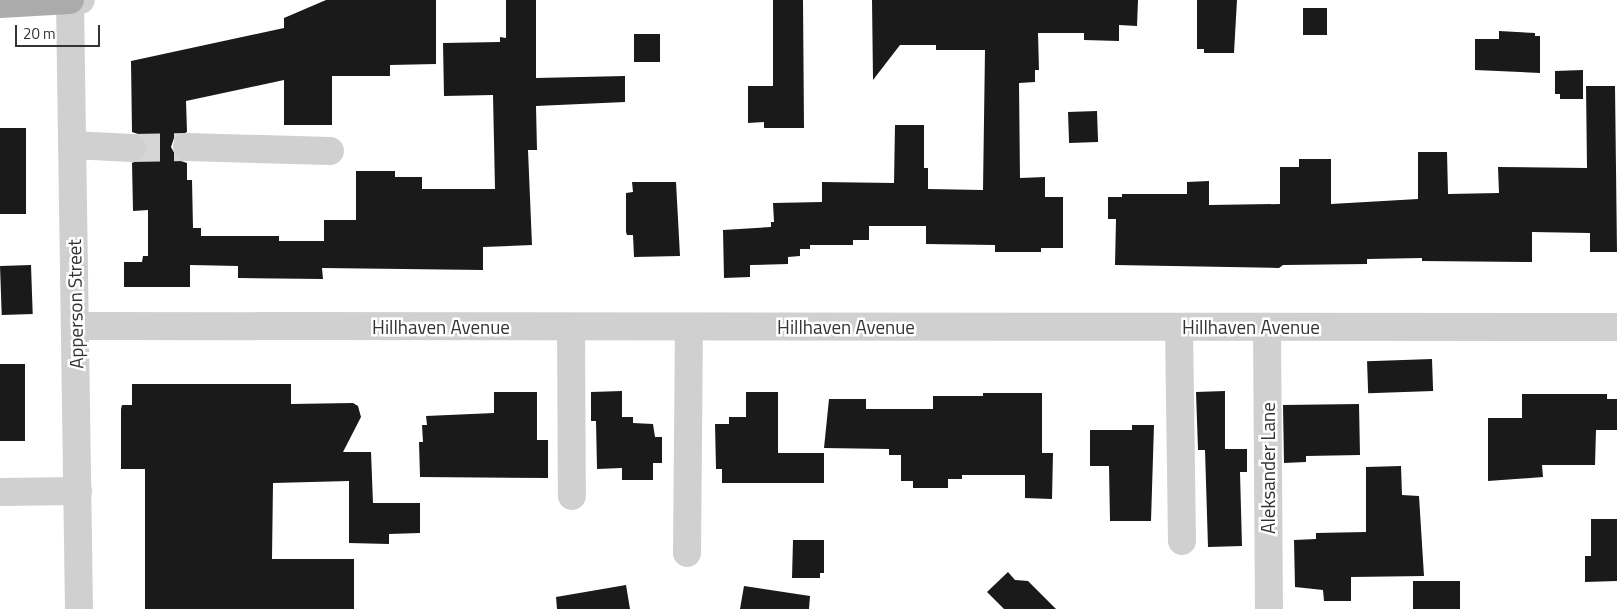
<!DOCTYPE html>
<style>
body{margin:0}
#map{position:relative;width:1617px;height:609px;overflow:hidden;background:#fff;font-family:"Titillium Web",sans-serif}
div>[style]{position:absolute}
[style*='--x']{left:calc(var(--x)*1px);top:calc(var(--y)*1px);width:calc(var(--w)*1px);rotate:calc(var(--a)*1deg)}
.building>*{inset:0;background:#1a1a1a;transform-origin:0 0}
.minor-tunnel>*{height:28px;margin-top:-14px;transform-origin:0;background:repeating-linear-gradient(90deg,#d6d6d6 0 28px,transparent 0 42px)}
.minor>*{height:28px;margin:-14px;padding:0 14px;transform-origin:14px;border-radius:14px;background:#d0d0d0}
.major>*{height:28px;margin:-14px;padding:0 14px;transform-origin:14px;border-radius:14px;background:#ababab}
span{translate:-50% -50%;white-space:nowrap;text-align:center;line-height:1.15;-webkit-text-stroke:5px #fff;paint-order:stroke}
.street-label{font-size:19px;color:#333}
.scale{position:absolute;left:15px;top:25px;width:85px;height:22px;box-sizing:border-box;border:2px solid #333;border-top:0;padding-left:6px;font-size:15px;line-height:18px;white-space:nowrap;color:#333;-webkit-text-stroke:4px #fff;paint-order:stroke}
</style>
<div id="map">
<div class="building">
<div style="clip-path:polygon(326px 0,436px 0,436px 64px,390px 65px,390px 76px,332px 76px,332px 125px,284px 125px,284px 80px,186px 101px,187px 132px,174px 138px,171px 147px,178px 160px,187px 163px,187px 180px,192px 180px,193px 228px,201px 228px,201px 236px,279px 236px,279px 241px,324px 241px,324px 220px,356px 220px,356px 171px,395px 171px,395px 177px,422px 177px,422px 189px,495px 189px,493px 95px,444px 96px,443px 43px,500px 42px,500px 37px,506px 38px,506px 0,536px 0,536px 78px,625px 76px,625px 102px,536px 106px,537px 150px,528px 150px,532px 245px,483px 247px,483px 270px,322px 268px,323px 279px,238px 278px,238px 266px,190px 265px,190px 287px,124px 287px,124px 262px,142px 262px,143px 256px,148px 256px,148px 210px,133px 211px,132px 163px,145px 157px,148px 148px,141px 135px,132px 132px,131px 61px,284px 28px,284px 18px)"></div>
<div style="clip-path:polygon(773px 0,803px 0,804px 128px,764px 128px,764px 122px,748px 123px,748px 86px,773px 86px)"></div>
<div style="clip-path:polygon(872px 0,1138px 0,1137px 26px,1119px 25px,1119px 41px,1084px 40px,1084px 33px,1038px 33px,1039px 70px,1035px 70px,1035px 82px,1019px 83px,1020px 178px,1045px 177px,1045px 197px,1063px 197px,1063px 248px,1041px 248px,1041px 252px,995px 252px,995px 245px,926px 244px,926px 226px,869px 226px,869px 240px,853px 240px,853px 245px,810px 245px,810px 249px,800px 249px,800px 256px,788px 257px,788px 264px,750px 265px,750px 277px,724px 278px,723px 230px,771px 227px,771px 222px,774px 222px,773px 203px,822px 202px,822px 182px,894px 183px,895px 125px,924px 125px,924px 168px,928px 168px,928px 189px,983px 190px,985px 50px,936px 50px,936px 45px,900px 45px,873px 80px)"></div>
<div style="clip-path:polygon(1197px 0,1237px 0,1234px 53px,1204px 53px,1204px 49px,1197px 49px)"></div>
<div style="left:1303px;top:8px;width:24px;height:27px"></div>
<div style="clip-path:polygon(1499px 31px,1535px 33px,1535px 36px,1540px 36px,1540px 73px,1475px 70px,1475px 39px,1499px 39px)"></div>
<div style="left:634px;top:34px;width:26px;height:28px"></div>
<div style="clip-path:polygon(1583px 70px,1583px 99px,1560px 99px,1560px 94px,1555px 94px,1555px 71px)"></div>
<div style="clip-path:polygon(1586px 86px,1615px 86px,1617px 252px,1590px 252px,1590px 233px,1532px 232px,1532px 262px,1422px 261px,1422px 258px,1367px 259px,1367px 264px,1283px 265px,1279px 268px,1115px 265px,1116px 219px,1108px 219px,1108px 197px,1122px 197px,1122px 194px,1187px 194px,1187px 182px,1209px 181px,1209px 205px,1280px 204px,1280px 167px,1299px 167px,1299px 159px,1331px 159px,1331px 204px,1418px 199px,1418px 152px,1447px 152px,1448px 194px,1499px 193px,1498px 167px,1587px 168px)"></div>
<div style="left:1097px;top:111px;width:31px;height:29px;rotate:88deg"></div>
<div style="left:0;top:128px;width:26px;height:86px"></div>
<div style="clip-path:polygon(632px 182px,676px 182px,680px 256px,634px 257px,633px 235px,627px 235px,626px 232px,626px 193px,633px 192px)"></div>
<div style="left:31px;top:265px;width:49px;height:31px;rotate:88deg"></div>
<div style="left:1432px;top:359px;width:32px;height:65px;rotate:88deg"></div>
<div style="left:0;top:364px;width:25px;height:77px"></div>
<div style="clip-path:polygon(132px 384px,291px 384px,291px 404px,353px 403px,358px 406px,361px 417px,343px 452px,371px 452px,373px 503px,420px 503px,420px 533px,389px 534px,389px 544px,349px 543px,349px 481px,273px 483px,272px 559px,354px 559px,354px 609px,145px 609px,145px 469px,121px 469px,121px 409px,122px 405px,132px 405px)"></div>
<div style="clip-path:polygon(622px 391px,622px 417px,633px 417px,633px 423px,653px 424px,655px 437px,662px 437px,662px 463px,653px 463px,653px 480px,622px 480px,622px 468px,597px 469px,596px 421px,591px 421px,591px 392px)"></div>
<div style="clip-path:polygon(1225px 391px,1225px 449px,1247px 449px,1247px 472px,1240px 472px,1242px 546px,1208px 547px,1205px 450px,1198px 450px,1196px 392px)"></div>
<div style="clip-path:polygon(494px 392px,537px 392px,537px 440px,548px 440px,548px 478px,420px 477px,419px 442px,423px 442px,422px 425px,427px 425px,426px 416px,494px 413px)"></div>
<div style="clip-path:polygon(746px 392px,778px 392px,778px 453px,824px 453px,824px 483px,722px 483px,722px 469px,716px 469px,715px 424px,729px 424px,729px 417px,746px 417px)"></div>
<div style="clip-path:polygon(983px 393px,1042px 393px,1042px 453px,1053px 453px,1052px 499px,1025px 498px,1025px 475px,962px 475px,962px 479px,948px 479px,948px 488px,913px 488px,913px 481px,901px 481px,901px 455px,889px 455px,889px 449px,824px 448px,829px 399px,866px 399px,866px 409px,933px 409px,933px 396px,983px 396px)"></div>
<div style="clip-path:polygon(1522px 394px,1607px 394px,1607px 399px,1617px 399px,1617px 430px,1596px 430px,1595px 465px,1542px 465px,1543px 477px,1488px 481px,1488px 418px,1522px 418px)"></div>
<div style="clip-path:polygon(1359px 404px,1360px 455px,1306px 456px,1306px 462px,1284px 463px,1283px 405px)"></div>
<div style="clip-path:polygon(1132px 425px,1154px 425px,1151px 521px,1110px 521px,1109px 466px,1090px 466px,1090px 430px,1132px 430px)"></div>
<div style="clip-path:polygon(1401px 466px,1402px 495px,1419px 496px,1424px 576px,1351px 577px,1351px 601px,1324px 601px,1323px 590px,1295px 587px,1294px 540px,1316px 539px,1316px 533px,1366px 532px,1366px 467px)"></div>
<div style="clip-path:polygon(1591px 519px,1617px 519px,1617px 581px,1585px 582px,1585px 556px,1591px 556px)"></div>
<div style="clip-path:polygon(793px 540px,824px 540px,824px 573px,820px 573px,820px 578px,792px 578px)"></div>
<div style="clip-path:polygon(1008px 572px,1015px 580px,1028px 581px,1056px 609px,1004px 609px,987px 592px)"></div>
<div style="left:1460px;top:581px;width:28px;height:47px;rotate:90deg"></div>
<div style="clip-path:polygon(626px 585px,630px 609px,557px 609px,556px 597px)"></div>
<div style="clip-path:polygon(744px 586px,810px 596px,809px 609px,740px 609px)"></div>
</div>
<div class="minor-tunnel">
<div style="--x:132;--y:148;--w:55;--a:-1"></div>
</div>
<div class="minor">
<div style="--x:72;--y:145;--w:60;--a:2.9"></div>
<div style="--x:187;--y:147;--w:143;--a:1.6"></div>
<div style="--x:75;--y:326;--w:1542;--a:0.04"></div>
<div style="--x:571;--y:327;--w:169;--a:89.7"></div>
<div style="--x:1179;--y:327;--w:214;--a:89.2"></div>
<div style="--x:1267;--y:327;--w:282;--a:89.6"></div>
<div style="--x:0;--y:492;--w:78;--a:-0.7"></div>
<div style="--x:687;--y:553;--w:226;--a:-89.5"></div>
<div style="--x:79;--y:609;--w:607;--a:-90.85"></div>
<div style="--x:70;--y:2;--w:11;--a:-10"></div>
</div>
<div class="major">
<div style="--x:0;--y:4;--w:70;--a:-3.3"></div>
</div>
<div class="street-label">
<span style="left:75px;top:304px;rotate:-91deg">Apperson Street</span>
<span style="left:441px;top:327px">Hillhaven Avenue</span>
<span style="left:846px;top:327px">Hillhaven Avenue</span>
<span style="left:1251px;top:327px">Hillhaven Avenue</span>
<span style="left:1268px;top:468px;rotate:-90deg">Aleksander Lane</span>
</div>
<div class="scale">20 m</div>
</div>
